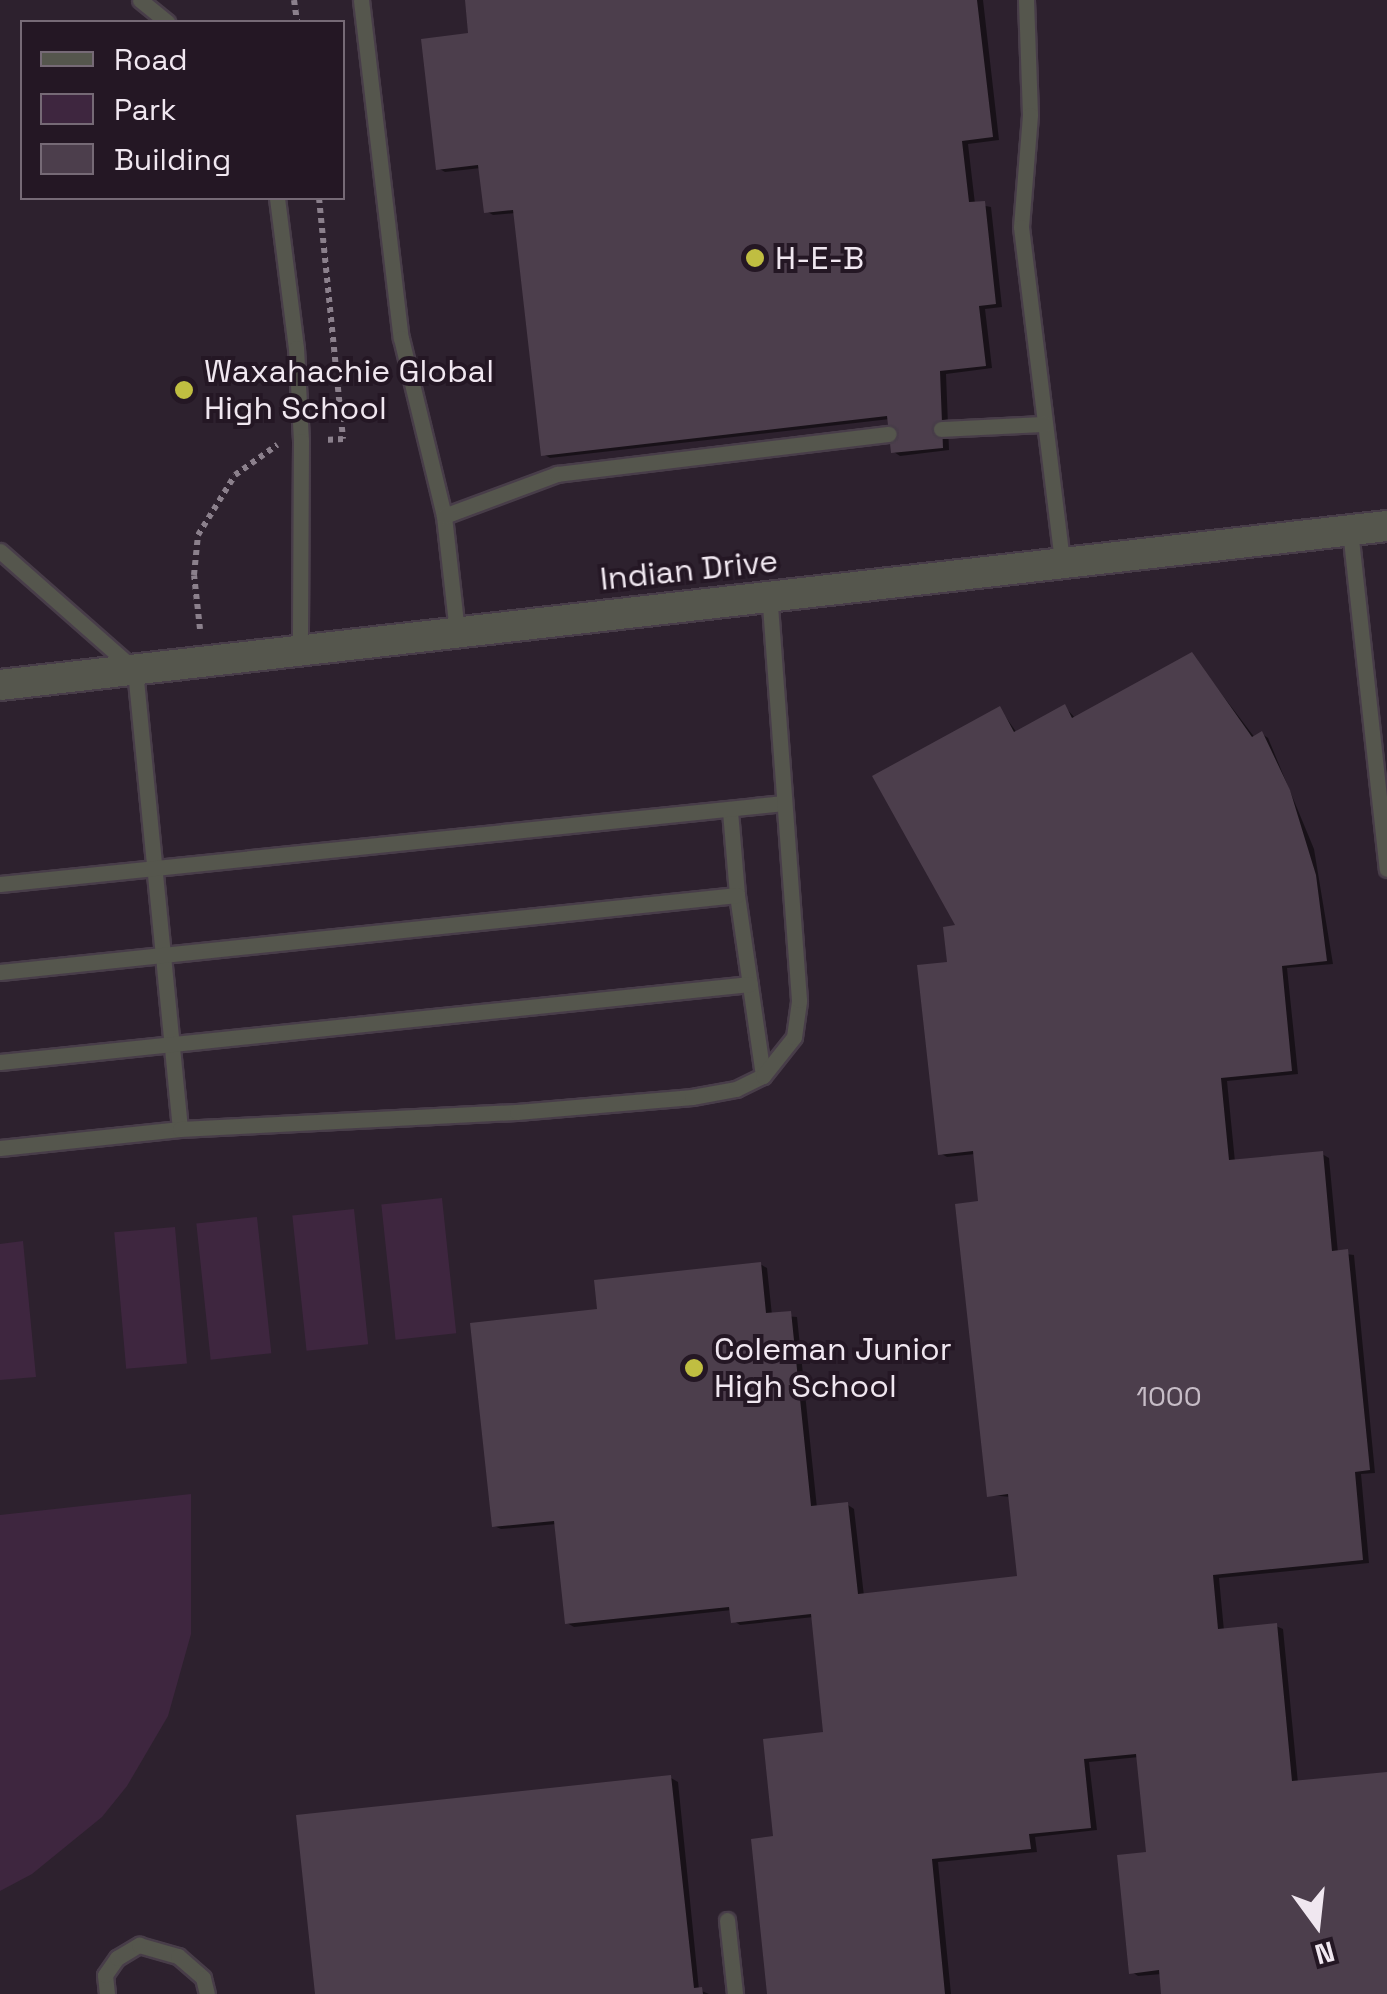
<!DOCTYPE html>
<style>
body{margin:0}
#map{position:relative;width:1387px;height:1994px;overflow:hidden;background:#2d212e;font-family:"Space Grotesk",sans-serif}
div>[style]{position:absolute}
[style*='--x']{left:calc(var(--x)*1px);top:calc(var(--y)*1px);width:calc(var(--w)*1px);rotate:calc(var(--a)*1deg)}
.green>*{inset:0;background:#3e263f;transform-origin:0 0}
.shadow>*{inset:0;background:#0007}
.building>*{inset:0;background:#4c3e4c}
.path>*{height:6px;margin-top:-3px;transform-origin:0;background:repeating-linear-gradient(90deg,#8b808c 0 5px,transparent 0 10px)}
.roads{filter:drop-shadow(2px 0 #483d49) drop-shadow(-2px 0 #483d49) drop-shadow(0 2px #483d49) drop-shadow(0 -2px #483d49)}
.service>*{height:15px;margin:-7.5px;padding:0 7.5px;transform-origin:7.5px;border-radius:7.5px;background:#55564d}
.tertiary>*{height:30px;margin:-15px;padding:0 15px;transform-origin:15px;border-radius:15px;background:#55564d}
.dots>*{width:28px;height:28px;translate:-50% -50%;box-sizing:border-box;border:5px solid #241724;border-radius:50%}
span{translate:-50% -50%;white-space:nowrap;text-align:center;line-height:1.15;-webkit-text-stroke:8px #241724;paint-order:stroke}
.number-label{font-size:28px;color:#c7bdc7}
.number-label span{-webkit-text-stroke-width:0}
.poi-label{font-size:32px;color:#f0e7f0}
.left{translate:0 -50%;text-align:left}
.street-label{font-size:32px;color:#f0e7f0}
.legend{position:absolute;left:20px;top:20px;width:325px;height:180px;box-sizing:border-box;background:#241724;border:2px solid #766a76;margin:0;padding:12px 18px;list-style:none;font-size:30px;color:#f0e7f0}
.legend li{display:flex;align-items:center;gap:20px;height:50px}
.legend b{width:50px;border:2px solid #766a76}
.north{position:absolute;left:1267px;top:1874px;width:100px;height:100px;-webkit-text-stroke:8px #241724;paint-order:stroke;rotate:165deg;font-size:28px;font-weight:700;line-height:40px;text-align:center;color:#f0e7f0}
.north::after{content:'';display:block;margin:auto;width:35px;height:45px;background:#f0e7f0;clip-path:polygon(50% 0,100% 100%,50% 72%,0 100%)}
</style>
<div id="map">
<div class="green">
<div style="left:442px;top:1198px;width:136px;height:61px;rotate:84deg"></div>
<div style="left:354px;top:1209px;width:136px;height:62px;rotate:84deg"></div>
<div style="left:257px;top:1217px;width:137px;height:61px;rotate:84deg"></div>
<div style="left:175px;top:1227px;width:137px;height:61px;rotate:85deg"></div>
<div style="clip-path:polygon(23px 1241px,36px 1377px,0 1380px,0 1244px)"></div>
<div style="clip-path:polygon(191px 1494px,191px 1634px,168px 1716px,127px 1786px,102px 1817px,32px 1874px,0 1891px,0 1515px)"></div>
</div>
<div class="shadow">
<div style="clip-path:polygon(467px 0,983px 0,999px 140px,968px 144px,975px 204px,991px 207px,1002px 307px,985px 309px,992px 368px,946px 374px,949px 450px,900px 456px,894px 452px,890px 419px,550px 458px,543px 454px,516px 213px,493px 215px,486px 211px,481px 168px,445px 172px,438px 168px,471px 36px)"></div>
<div style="clip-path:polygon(1192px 655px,1255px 738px,1262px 734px,1268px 738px,1314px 849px,1333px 964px,1287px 968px,1298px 1074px,1227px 1081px,1235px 1162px,1322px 1154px,1329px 1158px,1338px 1253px,1354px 1255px,1375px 1473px,1361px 1474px,1369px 1563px,1219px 1578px,1224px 1631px,1276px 1626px,1283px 1629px,1298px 1783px,1387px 1774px,1387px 1994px,1164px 1994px,1162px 1974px,1138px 1976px,1132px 1972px,1148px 1854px,1139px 1757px,1089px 1762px,1097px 1830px,1035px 1837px,1037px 1852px,938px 1862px,951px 1994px,769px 1994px,776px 1839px,826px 1734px,814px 1617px,740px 1625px,734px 1621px,732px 1610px,574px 1627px,567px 1623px,557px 1524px,501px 1529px,494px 1526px,600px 1312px,760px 1264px,767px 1268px,772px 1315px,797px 1317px,817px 1508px,848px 1505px,854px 1509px,864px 1596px,1020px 1579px,1011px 1497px,989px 1495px,981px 1203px,975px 1154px,947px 1157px,940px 1153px,950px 964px,1000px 709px,1017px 733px,1065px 707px,1076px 719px)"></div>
<div style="clip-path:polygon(671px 1778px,678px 1782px,699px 1990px,709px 1994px,317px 1994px)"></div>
</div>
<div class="building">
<div style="clip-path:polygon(465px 0,977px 0,993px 137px,962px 141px,969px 202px,985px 201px,996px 304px,979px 306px,986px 366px,940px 371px,943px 448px,891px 453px,887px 416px,541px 456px,513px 210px,484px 213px,478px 165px,436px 170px,421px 39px,468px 33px)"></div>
<div style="clip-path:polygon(1192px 652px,1252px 737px,1262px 731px,1290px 790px,1316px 875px,1327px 961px,1282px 966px,1292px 1071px,1221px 1078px,1229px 1160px,1323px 1151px,1332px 1251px,1348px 1249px,1370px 1470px,1355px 1472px,1363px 1560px,1213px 1575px,1218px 1629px,1277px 1623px,1292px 1781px,1387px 1772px,1387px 1994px,1161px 1994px,1159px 1970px,1129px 1974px,1117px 1855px,1146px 1852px,1136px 1754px,1084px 1759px,1091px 1828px,1029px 1834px,1031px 1849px,932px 1859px,945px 1994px,767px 1994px,751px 1839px,773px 1836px,763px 1739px,823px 1732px,811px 1614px,731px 1623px,729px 1607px,565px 1624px,554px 1521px,492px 1527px,470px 1323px,597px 1309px,594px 1280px,761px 1262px,766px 1313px,791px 1311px,811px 1506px,848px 1502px,858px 1594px,1017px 1576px,1008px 1494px,987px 1497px,955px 1204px,978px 1201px,973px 1151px,938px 1155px,917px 965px,947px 962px,943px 927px,955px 925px,872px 776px,1000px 706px,1014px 732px,1065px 704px,1072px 718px)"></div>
<div style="clip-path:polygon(671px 1775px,694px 1988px,702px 1987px,703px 1994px,315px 1994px,296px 1815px)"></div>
</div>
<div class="path">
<div style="--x:294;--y:0;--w:22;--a:82"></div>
<div style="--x:319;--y:198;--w:242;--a:84.3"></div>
<div style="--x:343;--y:439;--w:19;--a:177"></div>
<div style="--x:200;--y:629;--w:54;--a:-96.3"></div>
<div style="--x:194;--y:575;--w:40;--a:-84.3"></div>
<div style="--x:198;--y:535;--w:70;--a:-58.3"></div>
<div style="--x:235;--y:475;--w:52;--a:-35.5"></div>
</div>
<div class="roads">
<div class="service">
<div style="--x:140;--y:0;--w:35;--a:39"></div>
<div style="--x:361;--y:0;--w:340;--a:83.3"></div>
<div style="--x:401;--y:338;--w:183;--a:76.4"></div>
<div style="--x:444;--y:516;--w:117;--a:83.6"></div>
<div style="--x:1026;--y:0;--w:115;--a:88"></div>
<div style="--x:1030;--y:115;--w:112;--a:94.6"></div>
<div style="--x:1021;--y:227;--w:338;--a:83"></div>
<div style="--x:277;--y:198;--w:151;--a:82.8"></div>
<div style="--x:296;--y:348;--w:93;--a:86.9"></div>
<div style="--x:301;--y:441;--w:209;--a:90.3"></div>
<div style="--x:941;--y:429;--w:104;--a:-2.8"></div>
<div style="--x:444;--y:516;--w:121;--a:-20.4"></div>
<div style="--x:557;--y:474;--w:334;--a:-6.9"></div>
<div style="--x:1350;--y:530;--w:341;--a:83.8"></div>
<div style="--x:0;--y:551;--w:180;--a:41.4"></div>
<div style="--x:135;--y:670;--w:461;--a:84.4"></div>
<div style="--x:730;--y:811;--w:84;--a:85.2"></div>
<div style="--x:737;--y:895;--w:183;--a:81.8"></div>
<div style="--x:0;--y:884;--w:788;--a:-5.9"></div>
<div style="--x:0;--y:972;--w:741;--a:-5.96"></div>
<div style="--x:0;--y:1062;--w:754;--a:-5.94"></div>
<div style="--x:0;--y:1148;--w:181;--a:-6"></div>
<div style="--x:180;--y:1129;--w:337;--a:-2.9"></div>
<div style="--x:517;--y:1112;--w:176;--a:-4.9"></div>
<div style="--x:692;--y:1097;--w:45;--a:-10.3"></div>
<div style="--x:736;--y:1089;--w:30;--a:-26"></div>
<div style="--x:763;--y:1076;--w:50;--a:-51.5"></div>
<div style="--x:794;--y:1037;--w:37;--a:-82"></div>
<div style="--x:799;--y:1000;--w:405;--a:-94.2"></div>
<div style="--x:727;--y:1920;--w:74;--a:83.8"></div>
<div style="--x:107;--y:1994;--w:19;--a:-96"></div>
<div style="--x:105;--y:1975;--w:21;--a:-55"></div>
<div style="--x:117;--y:1958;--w:26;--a:-31"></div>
<div style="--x:139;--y:1945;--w:41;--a:15.8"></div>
<div style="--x:178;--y:1956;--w:33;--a:41"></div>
<div style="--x:203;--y:1978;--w:16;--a:76"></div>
</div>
<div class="tertiary">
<div style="--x:0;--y:685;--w:1396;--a:-6.54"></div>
</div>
</div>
<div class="dots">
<div style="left:755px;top:258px;background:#c0be41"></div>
<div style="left:184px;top:390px;background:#c0be41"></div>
<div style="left:694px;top:1368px;background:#c0be41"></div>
</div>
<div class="number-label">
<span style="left:1169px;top:1396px">1000</span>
</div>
<div class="poi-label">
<span class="left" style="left:775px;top:258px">H-E-B</span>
<span class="left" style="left:204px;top:390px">Waxahachie Global<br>High School</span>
<span class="left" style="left:714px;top:1368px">Coleman Junior<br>High School</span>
</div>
<div class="street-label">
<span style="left:689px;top:570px;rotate:-6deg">Indian Drive</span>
</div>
<ul class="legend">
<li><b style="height:12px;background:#55564d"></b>Road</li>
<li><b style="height:28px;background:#3e263f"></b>Park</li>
<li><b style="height:28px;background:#4c3e4c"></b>Building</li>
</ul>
<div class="north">N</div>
</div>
